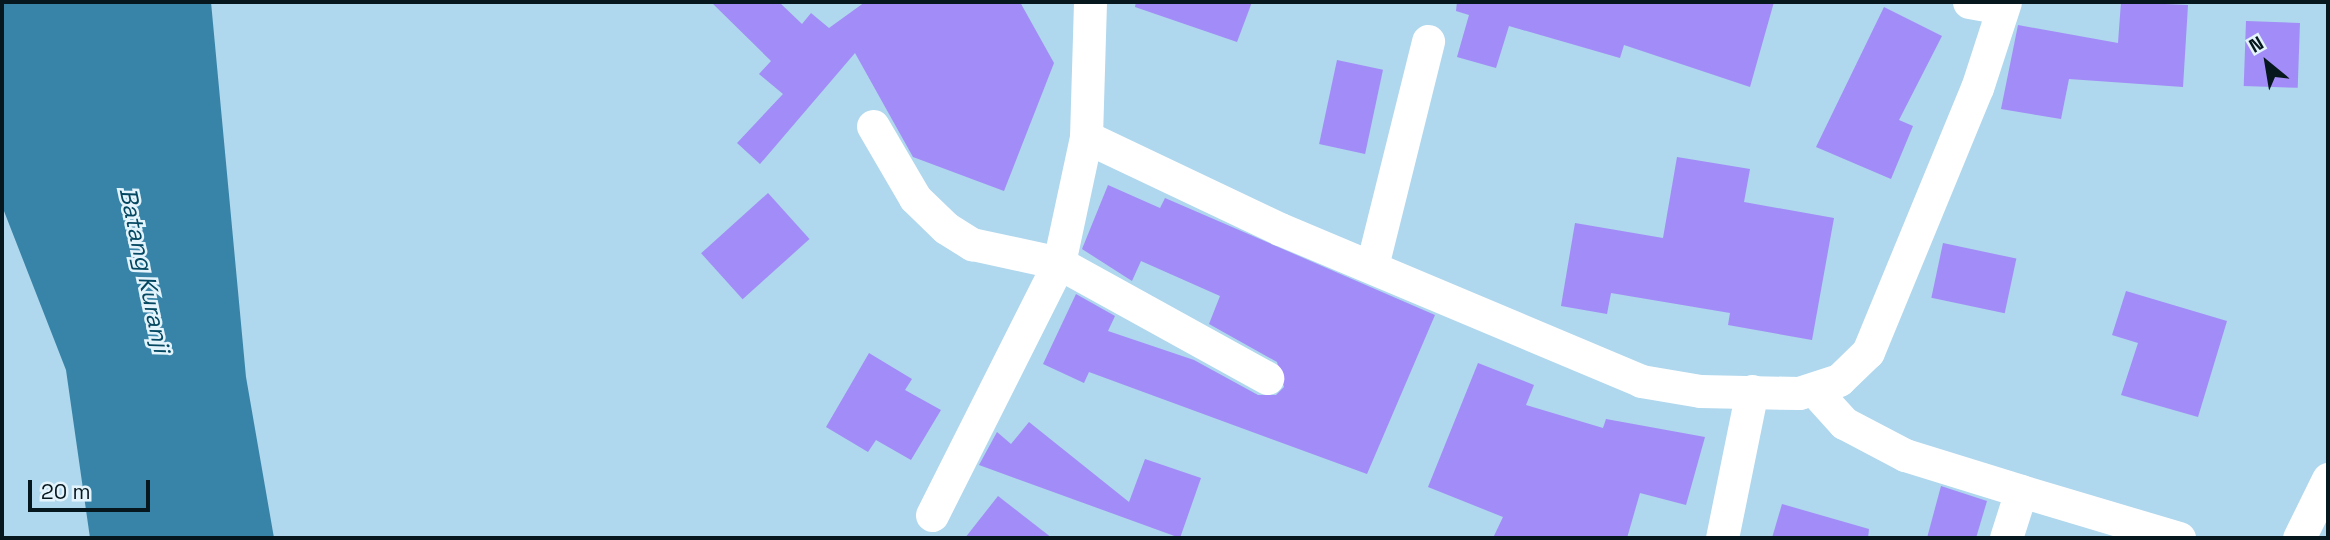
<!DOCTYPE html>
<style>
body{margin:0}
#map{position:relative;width:2330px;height:540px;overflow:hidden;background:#afd7ed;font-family:"Space Grotesk",sans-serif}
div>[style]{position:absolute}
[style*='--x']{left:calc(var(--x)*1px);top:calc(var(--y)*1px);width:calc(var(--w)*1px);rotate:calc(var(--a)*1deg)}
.water>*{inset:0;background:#3884a8}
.building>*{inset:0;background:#a28cf7;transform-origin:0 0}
.minor>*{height:33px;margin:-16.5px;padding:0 16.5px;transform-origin:16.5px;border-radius:16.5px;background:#fff}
span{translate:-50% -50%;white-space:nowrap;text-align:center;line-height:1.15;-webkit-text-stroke:5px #e4f4fd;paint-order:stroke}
.water-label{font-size:24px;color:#044761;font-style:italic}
.frame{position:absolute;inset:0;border:4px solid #07171e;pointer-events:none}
.north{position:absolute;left:2232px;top:28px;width:70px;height:70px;-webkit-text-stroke:5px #e4f4fd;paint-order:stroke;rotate:330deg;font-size:19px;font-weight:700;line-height:28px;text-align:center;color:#07171e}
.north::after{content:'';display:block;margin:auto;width:24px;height:32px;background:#07171e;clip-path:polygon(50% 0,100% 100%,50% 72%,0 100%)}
.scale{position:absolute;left:28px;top:480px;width:122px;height:32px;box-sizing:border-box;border:4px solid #07171e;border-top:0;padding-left:9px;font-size:21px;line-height:24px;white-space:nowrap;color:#07171e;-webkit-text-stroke:5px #e4f4fd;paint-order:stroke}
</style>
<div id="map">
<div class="water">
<div style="clip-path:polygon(2px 2px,211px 2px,246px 377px,274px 538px,90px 538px,66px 370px,2px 206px)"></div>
</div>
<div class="building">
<div style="clip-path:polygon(711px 2px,779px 2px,802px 24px,811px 13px,829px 28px,865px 2px,1020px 2px,1054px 63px,1004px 191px,913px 157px,855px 53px,760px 164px,737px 143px,783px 94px,759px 74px,771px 61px)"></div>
<div style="clip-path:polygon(1136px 2px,1252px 2px,1237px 42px,1135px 7px)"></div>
<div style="clip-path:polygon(1457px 2px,1774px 2px,1750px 87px,1624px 45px,1620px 58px,1509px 26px,1496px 68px,1457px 57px,1469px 15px,1456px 11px)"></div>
<div style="clip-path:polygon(2121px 2px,2188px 5px,2183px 87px,2069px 79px,2061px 119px,2001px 109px,2018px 25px,2118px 43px)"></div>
<div style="clip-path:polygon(1884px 7px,1942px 36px,1899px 120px,1913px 126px,1891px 179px,1816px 147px)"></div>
<div style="left:2246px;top:21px;width:54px;height:65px;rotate:2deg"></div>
<div style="left:1337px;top:60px;width:47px;height:86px;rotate:12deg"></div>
<div style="clip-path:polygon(1677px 157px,1750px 169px,1744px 202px,1834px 218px,1812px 340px,1728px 325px,1730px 313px,1611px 293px,1607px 314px,1561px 306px,1575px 223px,1663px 238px)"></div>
<div style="clip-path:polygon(1108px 185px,1160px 208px,1165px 198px,1435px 315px,1367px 474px,1089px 372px,1084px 383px,1043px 364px,1076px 294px,1115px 316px,1108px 331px,1194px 360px,1258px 395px,1276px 395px,1284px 387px,1277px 362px,1209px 324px,1220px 296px,1141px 261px,1132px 281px,1082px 249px)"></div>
<div style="left:768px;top:193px;width:62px;height:90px;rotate:48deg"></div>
<div style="left:1943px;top:243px;width:75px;height:56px;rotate:12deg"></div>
<div style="clip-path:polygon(2126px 291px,2227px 321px,2198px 417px,2121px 395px,2138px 343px,2112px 335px)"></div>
<div style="clip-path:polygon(869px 353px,912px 379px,905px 390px,941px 410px,911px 460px,876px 440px,868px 452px,826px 427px)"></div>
<div style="clip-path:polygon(1478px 363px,1534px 385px,1526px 405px,1603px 428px,1606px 419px,1705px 437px,1686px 505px,1640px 493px,1627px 538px,1493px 538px,1503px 517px,1428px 487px)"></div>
<div style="clip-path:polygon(1029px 422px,1129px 502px,1145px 459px,1201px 478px,1180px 538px,979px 465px,997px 432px,1011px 444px)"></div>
<div style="clip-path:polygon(1941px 486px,1987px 501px,1976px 538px,1927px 538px)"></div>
<div style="clip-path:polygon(998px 496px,1052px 538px,965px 538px)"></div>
<div style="clip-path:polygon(1782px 504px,1869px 529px,1868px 538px,1772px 538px)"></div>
</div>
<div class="minor">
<div style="--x:1969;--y:2;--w:34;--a:10"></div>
<div style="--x:873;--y:126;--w:83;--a:59.7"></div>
<div style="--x:915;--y:198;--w:43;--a:44.1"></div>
<div style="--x:946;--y:228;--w:31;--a:32"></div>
<div style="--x:972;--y:244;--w:89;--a:12.3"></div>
<div style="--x:1059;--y:263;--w:238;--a:28.9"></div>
<div style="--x:1086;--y:137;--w:215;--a:25.4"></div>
<div style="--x:1280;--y:229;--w:392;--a:22.8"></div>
<div style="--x:1641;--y:381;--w:60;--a:9.6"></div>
<div style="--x:1700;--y:391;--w:99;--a:1.2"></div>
<div style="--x:1799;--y:393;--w:42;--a:-18"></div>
<div style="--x:1839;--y:380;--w:40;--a:-44"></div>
<div style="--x:1868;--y:352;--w:286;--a:-67.6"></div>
<div style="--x:1977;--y:88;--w:90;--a:-72"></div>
<div style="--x:1372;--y:266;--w:232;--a:-76"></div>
<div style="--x:1814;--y:390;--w:45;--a:47.7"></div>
<div style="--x:1844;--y:423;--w:69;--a:27.7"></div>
<div style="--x:1905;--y:455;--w:121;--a:17.2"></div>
<div style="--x:932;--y:515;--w:282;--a:-63.3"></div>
<div style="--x:1059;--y:263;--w:129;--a:-77.9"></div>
<div style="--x:1086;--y:137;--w:135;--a:-88.3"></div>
<div style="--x:1722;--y:538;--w:150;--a:-78.5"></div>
<div style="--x:2006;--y:538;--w:49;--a:-72.3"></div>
<div style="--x:2021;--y:491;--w:165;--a:16.6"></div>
<div style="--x:2299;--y:538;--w:66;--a:-63.8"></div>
</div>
<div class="water-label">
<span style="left:145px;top:270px;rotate:78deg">Batang Kuranji</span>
</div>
<div class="frame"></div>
<div class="north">N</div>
<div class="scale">20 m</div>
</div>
